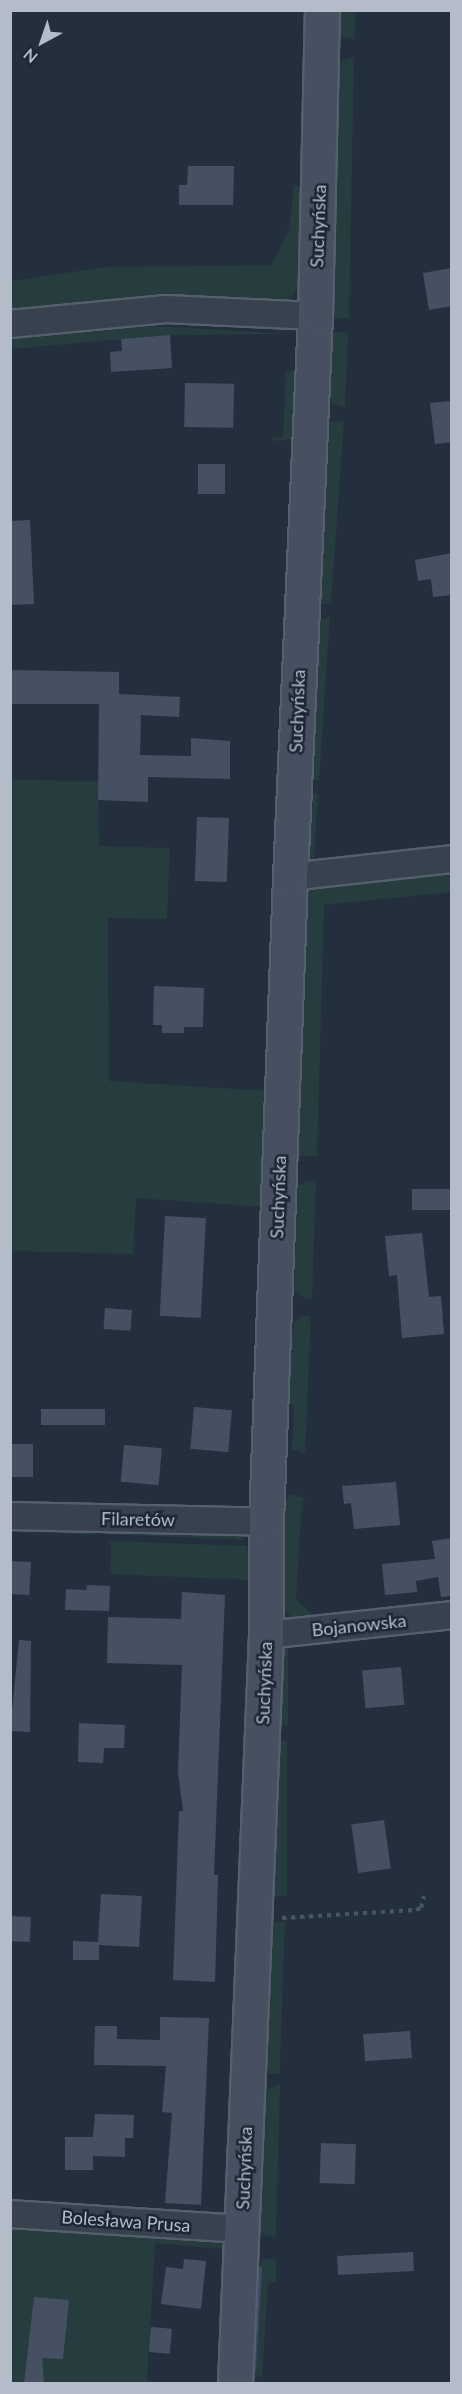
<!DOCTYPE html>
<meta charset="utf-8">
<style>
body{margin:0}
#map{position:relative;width:462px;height:2394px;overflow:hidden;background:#242f3e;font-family:Lato,sans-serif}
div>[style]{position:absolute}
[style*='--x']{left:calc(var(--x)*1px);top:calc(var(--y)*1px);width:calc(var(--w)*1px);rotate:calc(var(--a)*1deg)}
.green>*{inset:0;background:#263c3f;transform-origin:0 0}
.stream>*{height:7px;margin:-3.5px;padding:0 3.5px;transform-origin:3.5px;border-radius:3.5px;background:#394c67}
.building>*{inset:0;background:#455162;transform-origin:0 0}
.path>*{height:4px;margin-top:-2px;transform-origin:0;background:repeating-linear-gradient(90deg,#44595c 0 4.5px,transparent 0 9px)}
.roads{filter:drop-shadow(2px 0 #565f6c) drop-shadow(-2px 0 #565f6c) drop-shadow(0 2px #565f6c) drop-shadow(0 -2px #565f6c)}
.street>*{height:26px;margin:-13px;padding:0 13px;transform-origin:13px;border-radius:13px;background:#38414e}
.secondary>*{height:33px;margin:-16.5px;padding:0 16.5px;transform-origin:16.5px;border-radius:16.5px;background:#465061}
span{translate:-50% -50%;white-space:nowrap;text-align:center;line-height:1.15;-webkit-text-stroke:5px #1d2633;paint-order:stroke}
.street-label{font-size:18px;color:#b4bcc9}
.frame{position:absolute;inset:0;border:12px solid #b4bcc9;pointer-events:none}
.north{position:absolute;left:12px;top:12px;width:60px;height:60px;-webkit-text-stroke:4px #1d2633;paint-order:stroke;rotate:220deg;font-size:16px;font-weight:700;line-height:24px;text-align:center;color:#b4bcc9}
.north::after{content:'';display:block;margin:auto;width:21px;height:27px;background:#b4bcc9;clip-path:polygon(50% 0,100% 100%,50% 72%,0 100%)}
</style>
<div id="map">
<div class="green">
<div style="clip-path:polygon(333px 11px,356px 11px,354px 39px,336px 36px)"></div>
<div style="clip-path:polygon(354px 57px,349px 318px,331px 319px,334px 68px,338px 62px)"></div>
<div style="clip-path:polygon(294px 185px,302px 186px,299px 284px,294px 295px,280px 303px,134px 297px,11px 312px,11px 281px,106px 267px,272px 265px,289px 229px)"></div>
<div style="clip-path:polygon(157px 326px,289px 334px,170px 335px,11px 349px,11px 339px)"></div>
<div style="clip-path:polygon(332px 332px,348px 333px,345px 407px,324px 401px,326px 336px)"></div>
<div style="clip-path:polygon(286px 370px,297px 372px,293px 439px,273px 441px,273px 437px,283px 438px)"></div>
<div style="clip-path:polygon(344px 421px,331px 603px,320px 604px,317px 603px,325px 422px)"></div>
<div style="clip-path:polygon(330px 616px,319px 781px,310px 779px,316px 623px)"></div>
<div style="clip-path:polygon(11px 780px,98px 781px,99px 846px,170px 848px,167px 919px,108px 918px,109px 1081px,268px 1091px,263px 1207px,136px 1198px,133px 1254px,11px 1251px)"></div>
<div style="clip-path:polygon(318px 793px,314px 860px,308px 855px,308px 801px,312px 794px)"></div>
<div style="clip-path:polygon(451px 871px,451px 892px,324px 905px,317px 1156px,299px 1156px,296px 1151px,307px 890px,315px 886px)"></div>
<div style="clip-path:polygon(316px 1180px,312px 1299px,305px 1299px,294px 1290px,297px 1189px,299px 1184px)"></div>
<div style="clip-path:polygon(301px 1316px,311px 1316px,305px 1453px,292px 1449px,294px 1407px,288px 1402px,293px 1324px)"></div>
<div style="clip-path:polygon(290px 1494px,306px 1498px,302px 1501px,296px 1599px,316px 1618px,296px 1622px,280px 1604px,286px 1500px)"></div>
<div style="clip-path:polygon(11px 1528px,94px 1530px,95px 1535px,11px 1531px)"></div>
<div style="clip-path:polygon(110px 1530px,241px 1535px,245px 1540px,108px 1534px)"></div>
<div style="clip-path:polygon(112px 1541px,247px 1546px,251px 1580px,110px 1574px,111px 1544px,108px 1544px)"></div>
<div style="clip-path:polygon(288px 1646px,288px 1725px,275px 1724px,280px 1652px)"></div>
<div style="left:273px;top:1741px;width:14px;height:155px"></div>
<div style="left:285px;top:1922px;width:152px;height:15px;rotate:92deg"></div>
<div style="clip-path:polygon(280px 2084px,276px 2237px,265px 2235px,256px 2228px,263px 2091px)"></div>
<div style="clip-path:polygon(11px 2224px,134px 2233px,221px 2244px,225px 2249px,155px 2243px,147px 2383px,11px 2383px)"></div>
<div style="clip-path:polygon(265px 2259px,276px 2259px,276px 2282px,268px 2283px,262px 2377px,252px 2377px,249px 2375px,256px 2266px)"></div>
</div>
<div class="stream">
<div style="--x:252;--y:2368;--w:99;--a:-86.5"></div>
</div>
<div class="building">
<div style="clip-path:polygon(188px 166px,234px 166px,233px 205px,179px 205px,179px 185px,187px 185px)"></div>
<div style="clip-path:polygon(452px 268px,452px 306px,429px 310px,423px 273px)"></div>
<div style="clip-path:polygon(170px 335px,172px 368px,111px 372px,110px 352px,122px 351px,121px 339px)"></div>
<div style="left:185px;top:383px;width:49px;height:44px;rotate:1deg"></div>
<div style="clip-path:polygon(452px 401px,452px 442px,435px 444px,430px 403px)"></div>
<div style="left:198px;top:464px;width:27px;height:30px"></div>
<div style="clip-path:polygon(30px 520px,34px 604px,10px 605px,10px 521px)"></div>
<div style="clip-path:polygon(452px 553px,452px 595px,433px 597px,431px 579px,418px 581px,415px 560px)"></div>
<div style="clip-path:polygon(10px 670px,119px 672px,119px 694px,180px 697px,179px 717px,141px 715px,140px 755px,191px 756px,191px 738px,230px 741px,230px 779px,148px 777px,148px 802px,98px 800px,99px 704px,10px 704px)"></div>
<div style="left:197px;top:817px;width:32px;height:64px;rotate:2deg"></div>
<div style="clip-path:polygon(154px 986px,204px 988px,203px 1027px,184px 1027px,184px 1033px,162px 1033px,162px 1025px,153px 1025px)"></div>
<div style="left:452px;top:1189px;width:21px;height:40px;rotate:90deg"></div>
<div style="left:165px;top:1216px;width:41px;height:100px;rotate:3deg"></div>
<div style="clip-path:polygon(422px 1233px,429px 1297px,441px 1296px,444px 1334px,402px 1338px,397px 1275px,389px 1276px,385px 1236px)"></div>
<div style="left:105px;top:1308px;width:27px;height:21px;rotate:4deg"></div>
<div style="left:194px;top:1407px;width:38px;height:42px;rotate:5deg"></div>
<div style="left:41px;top:1409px;width:64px;height:16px"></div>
<div style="left:10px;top:1444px;width:23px;height:33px"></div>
<div style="left:124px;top:1445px;width:38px;height:37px;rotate:5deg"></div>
<div style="clip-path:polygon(396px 1482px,400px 1525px,354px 1529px,351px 1503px,344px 1504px,342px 1486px)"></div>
<div style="clip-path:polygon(452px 1538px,452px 1596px,441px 1597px,438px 1577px,416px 1581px,417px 1592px,385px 1595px,382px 1564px,435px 1559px,432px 1541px)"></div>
<div style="left:10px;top:1561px;width:21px;height:33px;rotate:3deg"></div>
<div style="clip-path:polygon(87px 1585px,110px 1586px,109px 1611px,65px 1610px,66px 1589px,86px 1590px)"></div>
<div style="clip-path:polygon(182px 1592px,225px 1595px,214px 1875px,218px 1875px,215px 1982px,173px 1980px,179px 1811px,183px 1811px,178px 1772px,182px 1665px,107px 1663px,108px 1617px,181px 1619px)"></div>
<div style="clip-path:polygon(19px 1640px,31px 1641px,30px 1732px,10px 1731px)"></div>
<div style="left:401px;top:1667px;width:38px;height:39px;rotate:85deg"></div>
<div style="clip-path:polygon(79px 1723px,125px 1725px,124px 1748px,104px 1748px,103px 1763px,78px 1762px)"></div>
<div style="left:384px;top:1820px;width:49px;height:33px;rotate:82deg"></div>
<div style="clip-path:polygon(101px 1894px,142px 1896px,139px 1947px,99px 1945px,99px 1960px,73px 1960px,73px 1941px,98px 1942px)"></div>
<div style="left:10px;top:1916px;width:21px;height:25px;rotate:3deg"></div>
<div style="clip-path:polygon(160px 2017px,209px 2018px,201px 2205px,165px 2203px,172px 2113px,162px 2112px,166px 2066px,94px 2065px,95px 2026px,117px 2026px,117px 2039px,160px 2040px)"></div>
<div style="left:410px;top:2031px;width:27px;height:47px;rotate:86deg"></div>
<div style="clip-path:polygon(95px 2114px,134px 2115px,133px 2138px,125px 2138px,125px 2157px,93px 2156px,93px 2170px,65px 2170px,65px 2137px,93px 2137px)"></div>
<div style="left:321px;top:2143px;width:35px;height:40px;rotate:2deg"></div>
<div style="left:413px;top:2252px;width:19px;height:76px;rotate:87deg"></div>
<div style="clip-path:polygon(184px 2259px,206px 2261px,201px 2309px,161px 2304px,166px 2267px,183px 2269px)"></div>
<div style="clip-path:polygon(34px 2297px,69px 2300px,63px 2359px,42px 2358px,44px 2384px,24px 2384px)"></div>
<div style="left:151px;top:2327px;width:21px;height:25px;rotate:5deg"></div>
</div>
<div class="path">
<div style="--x:282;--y:1918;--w:134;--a:-3.4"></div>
<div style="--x:416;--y:1910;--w:5;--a:-22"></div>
<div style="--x:421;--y:1908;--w:12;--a:-76"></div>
</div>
<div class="roads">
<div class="street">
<div style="--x:10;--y:324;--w:157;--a:-5.5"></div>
<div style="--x:166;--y:309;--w:149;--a:2.7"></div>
<div style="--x:290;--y:877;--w:163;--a:-6.3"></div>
<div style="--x:10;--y:1516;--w:256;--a:1.3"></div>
<div style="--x:266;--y:1635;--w:187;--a:-6.1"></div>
<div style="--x:10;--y:2214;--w:231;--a:3.7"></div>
</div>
<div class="secondary">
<div style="--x:235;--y:2384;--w:750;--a:-87.63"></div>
<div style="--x:266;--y:1635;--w:113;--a:-90"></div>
<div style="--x:266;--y:1522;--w:645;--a:-87.87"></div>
<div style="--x:290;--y:877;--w:562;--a:-87.45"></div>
<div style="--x:315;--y:316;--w:306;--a:-88.7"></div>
</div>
</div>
<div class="street-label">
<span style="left:318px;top:226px;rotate:-88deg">Suchyńska</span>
<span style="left:297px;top:711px;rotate:-88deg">Suchyńska</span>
<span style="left:278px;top:1197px;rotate:-88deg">Suchyńska</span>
<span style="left:138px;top:1519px;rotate:1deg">Filaretów</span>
<span style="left:359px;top:1625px;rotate:-6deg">Bojanowska</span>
<span style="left:264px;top:1683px;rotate:-88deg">Suchyńska</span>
<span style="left:244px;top:2168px;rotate:-88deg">Suchyńska</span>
<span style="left:126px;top:2221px;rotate:4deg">Bolesława Prusa</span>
</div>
<div class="frame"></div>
<div class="north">N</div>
</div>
